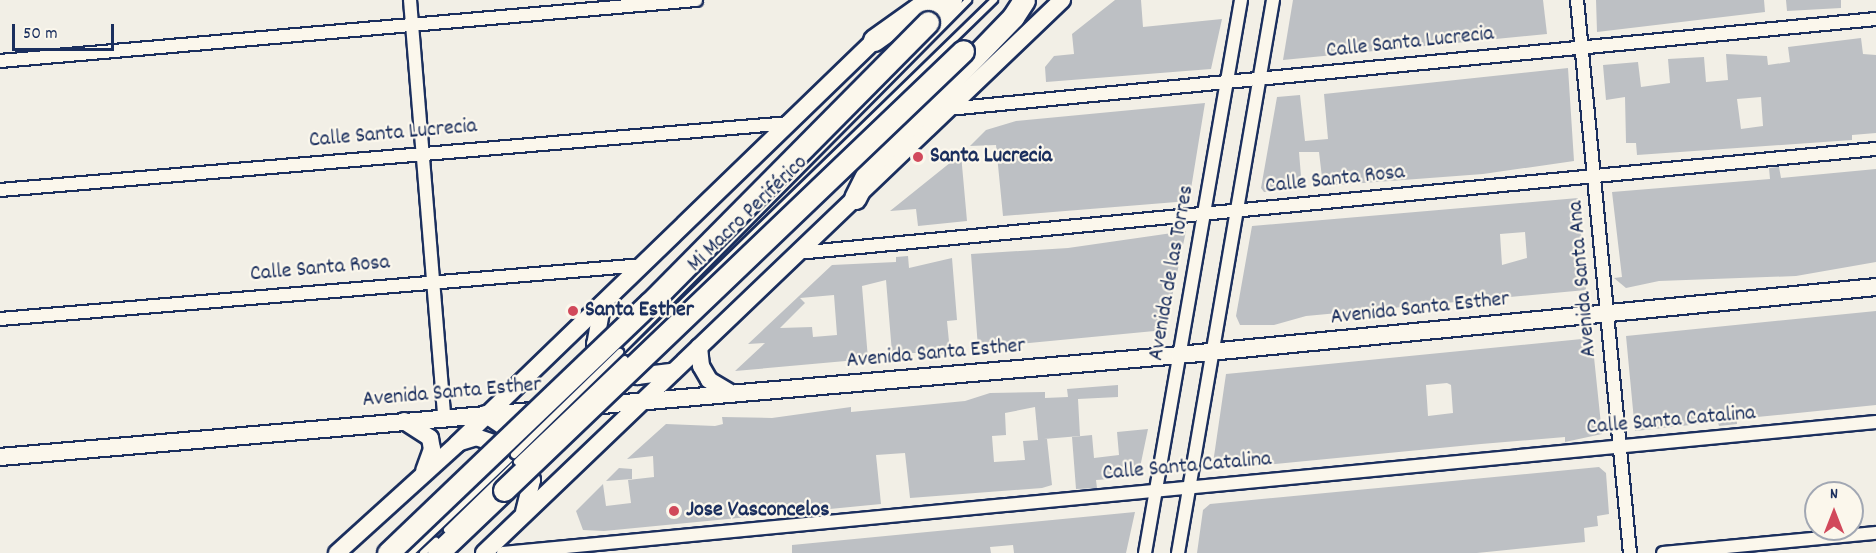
<!DOCTYPE html>
<meta charset="utf-8">
<style>
body{margin:0}
#map{position:relative;width:1876px;height:553px;overflow:hidden;background:#f2efe6;font-family:Dekko,sans-serif}
div>[style]{position:absolute}
[style*='--x']{left:calc(var(--x)*1px);top:calc(var(--y)*1px);width:calc(var(--w)*1px);rotate:calc(var(--a)*1deg)}
.building>*{inset:0;background:#bdc0c4}
.roads{filter:drop-shadow(2px 0 #1b2f5e) drop-shadow(-2px 0 #1b2f5e) drop-shadow(0 2px #1b2f5e) drop-shadow(0 -2px #1b2f5e)}
.lane>*{height:6px;margin:-3px;padding:0 3px;transform-origin:3px;border-radius:3px;background:#fbf7ec}
.street>*{height:12px;margin:-6px;padding:0 6px;transform-origin:6px;border-radius:6px;background:#fbf7ec}
.secondary>*{height:16px;margin:-8px;padding:0 8px;transform-origin:8px;border-radius:8px;background:#fbf7ec}
.highway>*{height:21px;margin:-10.5px;padding:0 10.5px;transform-origin:10.5px;border-radius:10.5px;background:#fbf7ec}
.bridges{filter:drop-shadow(2px 0 #1b2f5e) drop-shadow(-2px 0 #1b2f5e) drop-shadow(0 2px #1b2f5e) drop-shadow(0 -2px #1b2f5e)}
.lane-bridge>*{height:6px;margin:-3px;padding:0 3px;transform-origin:3px;border-radius:3px;background:#fbf7ec}
.highway-bridge>*{height:21px;margin:-10.5px;padding:0 10.5px;transform-origin:10.5px;border-radius:10.5px;background:#fbf7ec}
.dots>*{width:16px;height:16px;translate:-50% -50%;box-sizing:border-box;border:3px solid #fbf7ec;border-radius:50%}
span{translate:-50% -50%;white-space:nowrap;text-align:center;line-height:1.15;-webkit-text-stroke:4.5px #fbf7ec;paint-order:stroke}
.street-label{font-size:22px;color:#1b2f5e}
.poi-label{font-size:22px;color:#1b2f5e;font-weight:700}
.left{translate:0 -50%;text-align:left}
.north{position:absolute;left:1804px;top:481px;width:60px;height:60px;box-sizing:border-box;background:#fbf7ec;border:2px solid #a1a7b3;border-radius:50%;rotate:0deg;font-size:16px;font-weight:700;line-height:24px;text-align:center;color:#1b2f5e}
.north::after{content:'';display:block;margin:auto;width:21px;height:27px;background:#d1495b;clip-path:polygon(50% 0,100% 100%,50% 72%,0 100%)}
.scale{position:absolute;left:12px;top:24px;width:102px;height:27px;box-sizing:border-box;border:3px solid #1b2f5e;border-top:0;padding-left:8px;font-size:18px;line-height:21px;white-space:nowrap;color:#1b2f5e;-webkit-text-stroke:4px #fbf7ec;paint-order:stroke}
</style>
<div id="map">
<div class="building">
<div style="clip-path:polygon(1115px 0,1141px 0,1143px 27px,1222px 19px,1211px 69px,1046px 82px,1045px 67px,1054px 56px,1074px 54px,1072px 34px)"></div>
<div style="clip-path:polygon(1293px 0,1543px 0,1547px 34px,1283px 60px)"></div>
<div style="clip-path:polygon(1596px 0,1764px 0,1765px 12px,1597px 32px)"></div>
<div style="clip-path:polygon(1786px 0,1841px 0,1841px 8px,1787px 11px)"></div>
<div style="clip-path:polygon(evenodd,1861px 38px,1863px 54px,1876px 55px,1876px 133px,1852px 135px,1852px 140px,1637px 155px,1636px 143px,1626px 143px,1625px 97px,1606px 100px,1603px 65px,1638px 62px,1641px 87px,1670px 83px,1668px 59px,1704px 57px,1706px 82px,1728px 80px,1726px 54px,1767px 56px,1768px 65px,1790px 62px,1788px 47px,1861px 38px,1761px 97px,1763px 126px,1741px 129px,1737px 99px,1761px 97px)"></div>
<div style="clip-path:polygon(1568px 68px,1574px 161px,1483px 174px,1323px 186px,1319px 152px,1299px 152px,1302px 188px,1264px 192px,1261px 188px,1277px 97px,1300px 95px,1305px 141px,1328px 139px,1324px 94px)"></div>
<div style="clip-path:polygon(1205px 103px,1189px 201px,1003px 216px,996px 145px,970px 146px,986px 130px,1016px 121px)"></div>
<div style="clip-path:polygon(961px 154px,967px 221px,918px 226px,916px 209px,890px 211px)"></div>
<div style="clip-path:polygon(1779px 167px,1781px 178px,1876px 169px,1876px 262px,1796px 276px,1659px 281px,1626px 288px,1614px 278px,1622px 277px,1612px 192px,1770px 179px,1769px 168px)"></div>
<div style="clip-path:polygon(evenodd,1578px 198px,1586px 290px,1306px 316px,1274px 325px,1240px 325px,1236px 316px,1252px 226px,1578px 198px,1525px 232px,1527px 258px,1502px 265px,1500px 234px,1525px 232px)"></div>
<div style="clip-path:polygon(1186px 231px,1165px 330px,978px 348px,971px 254px,1068px 248px)"></div>
<div style="clip-path:polygon(evenodd,908px 256px,909px 268px,952px 258px,957px 320px,947px 321px,950px 352px,929px 358px,929px 353px,892px 353px,886px 280px,862px 286px,868px 359px,735px 371px,765px 343px,748px 344px,832px 265px,896px 262px,896px 257px,908px 256px,834px 295px,837px 335px,813px 337px,812px 327px,780px 328px,805px 303px,800px 298px,834px 295px)"></div>
<div style="clip-path:polygon(1876px 311px,1876px 405px,1747px 418px,1737px 419px,1737px 424px,1719px 426px,1718px 422px,1635px 431px,1626px 336px)"></div>
<div style="clip-path:polygon(evenodd,1592px 338px,1602px 434px,1565px 442px,1565px 437px,1481px 444px,1212px 470px,1226px 374px,1592px 338px,1447px 383px,1451px 385px,1453px 413px,1428px 416px,1426px 385px,1447px 383px)"></div>
<div style="clip-path:polygon(evenodd,1118px 385px,1118px 397px,1078px 399px,1080px 436px,1044px 439px,1047px 439px,1052px 485px,1042px 488px,910px 498px,905px 453px,876px 455px,881px 504px,604px 531px,583px 530px,576px 511px,603px 484px,606px 506px,631px 503px,628px 480px,654px 477px,653px 456px,627px 459px,666px 424px,715px 426px,723px 424px,722px 417px,772px 418px,851px 407px,851px 412px,965px 401px,990px 393px,1045px 392px,1045px 398px,1068px 397px,1067px 389px,1118px 385px,1035px 407px,1038px 440px,1023px 441px,1025px 460px,994px 462px,992px 436px,1006px 435px,1005px 413px,1035px 407px)"></div>
<div style="clip-path:polygon(1148px 429px,1138px 477px,1096px 480px,1097px 488px,1076px 489px,1072px 437px,1092px 435px,1094px 458px,1119px 455px,1117px 432px)"></div>
<div style="clip-path:polygon(1599px 467px,1606px 473px,1609px 514px,1597px 516px,1598px 526px,1584px 528px,1585px 542px,1477px 553px,1197px 553px,1203px 510px,1210px 504px)"></div>
<div style="clip-path:polygon(619px 468px,632px 469px,632px 479px,606px 481px)"></div>
<div style="clip-path:polygon(1135px 512px,1126px 553px,1014px 553px,1013px 545px,990px 547px,991px 553px,792px 553px,792px 545px)"></div>
</div>
<div class="roads">
<div class="lane">
<div style="--x:620;--y:352;--w:495;--a:-45.3"></div>
<div style="--x:625;--y:359;--w:515;--a:-44.21"></div>
<div style="--x:447;--y:530;--w:98;--a:-44.2"></div>
<div style="--x:411;--y:553;--w:142;--a:-43.6"></div>
<div style="--x:423;--y:553;--w:18;--a:-43"></div>
</div>
<div class="street">
<div style="--x:410;--y:0;--w:417;--a:85.3"></div>
<div style="--x:1577;--y:0;--w:556;--a:84.53"></div>
<div style="--x:0;--y:61;--w:699;--a:-5.01"></div>
<div style="--x:948;--y:109;--w:932;--a:-5.54"></div>
<div style="--x:0;--y:190;--w:792;--a:-4.85"></div>
<div style="--x:797;--y:253;--w:1084;--a:-5.51"></div>
<div style="--x:0;--y:319;--w:645;--a:-4.8"></div>
<div style="--x:503;--y:553;--w:1379;--a:-5.45"></div>
<div style="--x:1145;--y:553;--w:561;--a:-80.15"></div>
<div style="--x:1178;--y:553;--w:561;--a:-80.25"></div>
<div style="--x:1663;--y:553;--w:214;--a:-5.4"></div>
</div>
<div class="secondary">
<div style="--x:602;--y:306;--w:39;--a:100"></div>
<div style="--x:595;--y:344;--w:22;--a:74"></div>
<div style="--x:601;--y:365;--w:24;--a:54"></div>
<div style="--x:699;--y:347;--w:19;--a:84"></div>
<div style="--x:701;--y:366;--w:16;--a:60"></div>
<div style="--x:709;--y:380;--w:27;--a:31"></div>
<div style="--x:618;--y:368;--w:21;--a:23"></div>
<div style="--x:637;--y:376;--w:34;--a:-7"></div>
<div style="--x:485;--y:414;--w:34;--a:34"></div>
<div style="--x:513;--y:433;--w:21;--a:55"></div>
<div style="--x:525;--y:450;--w:31;--a:77"></div>
<div style="--x:532;--y:480;--w:33;--a:104"></div>
<div style="--x:404;--y:421;--w:31;--a:33"></div>
<div style="--x:430;--y:438;--w:11;--a:80"></div>
<div style="--x:432;--y:449;--w:23;--a:110"></div>
<div style="--x:460;--y:442;--w:17;--a:-17"></div>
<div style="--x:476;--y:437;--w:37;--a:19"></div>
<div style="--x:0;--y:457;--w:1183;--a:-4.94"></div>
<div style="--x:1179;--y:355;--w:700;--a:-5.57"></div>
<div style="--x:337;--y:553;--w:162;--a:-42.2"></div>
<div style="--x:457;--y:444;--w:593;--a:-44.04"></div>
<div style="--x:484;--y:553;--w:800;--a:-43.73"></div>
</div>
<div class="highway">
<div style="--x:928;--y:22;--w:32;--a:-44"></div>
<div style="--x:874;--y:40;--w:69;--a:-35.5"></div>
<div style="--x:855;--y:198;--w:40;--a:-63.4"></div>
<div style="--x:873;--y:162;--w:202;--a:-46"></div>
<div style="--x:1013;--y:17;--w:20;--a:-57"></div>
<div style="--x:438;--y:553;--w:91;--a:-43.7"></div>
</div>
</div>
<div class="bridges">
<div class="lane-bridge">
<div style="--x:514;--y:455;--w:148;--a:-44.2"></div>
<div style="--x:517;--y:462;--w:149;--a:-43.6"></div>
</div>
<div class="highway-bridge">
<div style="--x:504;--y:490;--w:635;--a:-43.72"></div>
<div style="--x:388;--y:553;--w:362;--a:-43.7"></div>
<div style="--x:650;--y:303;--w:395;--a:-45.3"></div>
</div>
</div>
<div class="dots">
<div style="left:918px;top:157px;background:#d1495b"></div>
<div style="left:573px;top:311px;background:#d1495b"></div>
<div style="left:674px;top:511px;background:#d1495b"></div>
</div>
<div class="street-label">
<span style="left:1410px;top:43px;rotate:-6deg">Calle Santa Lucrecia</span>
<span style="left:393px;top:134px;rotate:-5deg">Calle Santa Lucrecia</span>
<span style="left:1335px;top:180px;rotate:-6deg">Calle Santa Rosa</span>
<span style="left:748px;top:214px;rotate:-44deg">Mi Macro Periférico</span>
<span style="left:320px;top:269px;rotate:-5deg">Calle Santa Rosa</span>
<span style="left:1172px;top:273px;rotate:-80deg">Avenida de las Torres</span>
<span style="left:1583px;top:279px;rotate:-95deg">Avenida Santa Ana</span>
<span style="left:1420px;top:309px;rotate:-6deg">Avenida Santa Esther</span>
<span style="left:936px;top:354px;rotate:-5deg">Avenida Santa Esther</span>
<span style="left:452px;top:393px;rotate:-5deg">Avenida Santa Esther</span>
<span style="left:1671px;top:421px;rotate:-5deg">Calle Santa Catalina</span>
<span style="left:1187px;top:467px;rotate:-5deg">Calle Santa Catalina</span>
</div>
<div class="poi-label">
<span class="left" style="left:930px;top:157px">Santa Lucrecia</span>
<span class="left" style="left:585px;top:311px">Santa Esther</span>
<span class="left" style="left:686px;top:511px">Jose Vasconcelos</span>
</div>
<div class="north">N</div>
<div class="scale">50 m</div>
</div>
